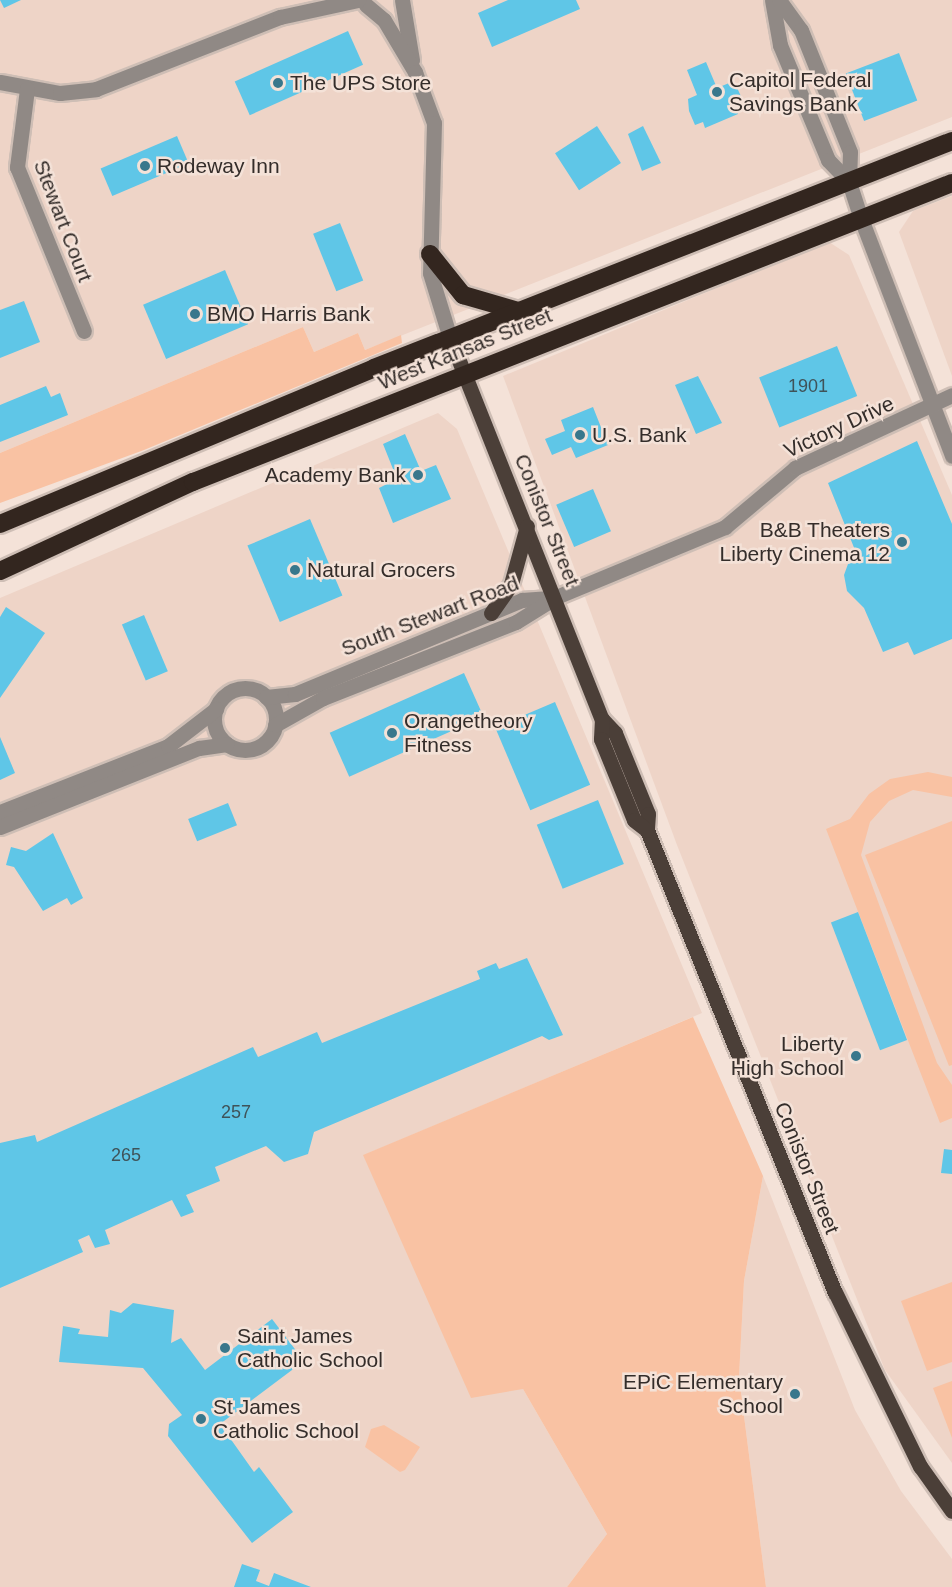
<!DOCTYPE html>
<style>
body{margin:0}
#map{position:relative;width:952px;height:1587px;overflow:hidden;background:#f4e2d8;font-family:Helvetica,sans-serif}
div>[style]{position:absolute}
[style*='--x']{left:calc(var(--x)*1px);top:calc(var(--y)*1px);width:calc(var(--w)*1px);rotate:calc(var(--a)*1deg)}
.built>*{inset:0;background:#eed4c7}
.green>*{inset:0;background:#f9c2a3}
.building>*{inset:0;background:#5fc6e7;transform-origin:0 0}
.roads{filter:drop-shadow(2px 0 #cebeb5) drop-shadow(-2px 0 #cebeb5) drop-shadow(0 2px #cebeb5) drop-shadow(0 -2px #cebeb5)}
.minor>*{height:15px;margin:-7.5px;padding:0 7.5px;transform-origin:7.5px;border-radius:7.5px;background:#908985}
.minor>.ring{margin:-7.5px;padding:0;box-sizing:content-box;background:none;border:15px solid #908985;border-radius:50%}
.major>*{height:15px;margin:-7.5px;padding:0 7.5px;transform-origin:7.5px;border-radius:7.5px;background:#4b3f38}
.highway>*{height:18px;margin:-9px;padding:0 9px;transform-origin:9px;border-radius:9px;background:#33261f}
.dots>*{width:16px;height:16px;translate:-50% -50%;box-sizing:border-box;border:3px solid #f4e2d8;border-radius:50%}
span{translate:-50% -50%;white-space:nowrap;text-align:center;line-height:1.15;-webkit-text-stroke:5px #f4e2d8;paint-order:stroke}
.number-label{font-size:18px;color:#3f5359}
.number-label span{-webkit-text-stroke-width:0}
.poi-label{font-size:21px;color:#342d2a}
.left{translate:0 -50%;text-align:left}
.right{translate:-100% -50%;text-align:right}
.street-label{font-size:21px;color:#342d2a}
</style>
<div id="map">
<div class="built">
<div style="clip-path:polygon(0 0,952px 0,952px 117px,365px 350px,358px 333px,314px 352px,303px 327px,0 453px)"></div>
<div style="clip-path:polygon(952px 196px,952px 376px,899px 232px,913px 211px)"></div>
<div style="clip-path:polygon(829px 242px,849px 255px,952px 495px,952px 1463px,885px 1370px,677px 845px,503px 376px)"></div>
<div style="clip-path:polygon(438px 413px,457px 429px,702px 1013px,364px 1155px,523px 1389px,607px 1534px,567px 1587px,0 1587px,0 598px)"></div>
<div style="clip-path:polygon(763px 1176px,855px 1410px,901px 1491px,952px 1559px,952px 1587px,766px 1587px,739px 1377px,744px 1281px)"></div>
</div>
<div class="green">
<div style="clip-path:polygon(303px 327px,314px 352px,358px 333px,365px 350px,401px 335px,402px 343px,144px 450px,0 503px,0 453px)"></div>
<div style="clip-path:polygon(928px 772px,952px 777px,952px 797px,913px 790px,889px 801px,870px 822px,861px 855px,937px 1063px,952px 1085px,952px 1118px,940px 1123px,826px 829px,850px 819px,869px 794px,890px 779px)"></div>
<div style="clip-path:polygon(952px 821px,952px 1065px,949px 1066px,865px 855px)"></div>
<div style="clip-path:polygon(693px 1017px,763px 1176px,744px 1281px,739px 1377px,766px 1587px,567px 1587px,607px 1534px,523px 1389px,471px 1398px,363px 1155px)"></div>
<div style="clip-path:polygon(952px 1282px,952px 1362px,927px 1371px,901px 1301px)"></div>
<div style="clip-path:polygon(952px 1381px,952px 1438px,933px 1388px)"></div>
<div style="clip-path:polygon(384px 1425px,420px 1447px,405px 1470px,400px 1472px,365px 1447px,371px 1429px)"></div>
</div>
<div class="building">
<div style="clip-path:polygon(0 0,21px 0,4px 8px)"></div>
<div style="clip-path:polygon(508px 0,576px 0,580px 9px,492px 47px,478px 13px)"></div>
<div style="left:348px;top:31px;width:37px;height:124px;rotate:66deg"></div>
<div style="left:899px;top:53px;width:51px;height:57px;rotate:69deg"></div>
<div style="clip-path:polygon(706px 62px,717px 88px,734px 81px,744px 103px,735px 107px,738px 114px,705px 128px,703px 122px,695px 125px,689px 111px,688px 99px,697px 95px,687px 70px)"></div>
<div style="left:597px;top:126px;width:44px;height:50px;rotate:57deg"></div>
<div style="clip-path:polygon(643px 126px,661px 163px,642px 171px,628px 134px)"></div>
<div style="left:177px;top:136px;width:30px;height:83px;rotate:67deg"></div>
<div style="left:340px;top:223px;width:62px;height:29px;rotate:68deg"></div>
<div style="left:225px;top:270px;width:59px;height:89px;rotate:67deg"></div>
<div style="clip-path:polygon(24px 301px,40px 342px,0 358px,0 310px)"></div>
<div style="left:837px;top:346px;width:54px;height:84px;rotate:68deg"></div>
<div style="clip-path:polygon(698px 376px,722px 423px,696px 434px,675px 385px)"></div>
<div style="clip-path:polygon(46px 386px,51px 397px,60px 393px,68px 415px,0 442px,0 405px)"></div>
<div style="clip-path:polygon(593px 407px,608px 445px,576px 458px,571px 447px,552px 455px,545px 439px,565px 431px,561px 420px)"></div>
<div style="clip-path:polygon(405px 434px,421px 471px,436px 465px,451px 499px,393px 523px,379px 488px,397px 479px,383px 444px)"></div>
<div style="clip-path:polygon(917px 441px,952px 524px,952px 639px,914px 655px,908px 642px,883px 652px,864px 608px,847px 591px,844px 575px,848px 564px,859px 560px,828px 483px)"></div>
<div style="left:593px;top:489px;width:46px;height:40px;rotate:67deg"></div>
<div style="left:310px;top:519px;width:83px;height:68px;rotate:67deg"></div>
<div style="clip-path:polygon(6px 607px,45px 633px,0 698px,0 617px)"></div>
<div style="left:144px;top:615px;width:61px;height:24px;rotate:67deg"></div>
<div style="left:464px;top:673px;width:48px;height:147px;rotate:66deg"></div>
<div style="left:555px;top:702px;width:90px;height:65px;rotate:67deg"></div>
<div style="clip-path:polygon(0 737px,15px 773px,0 780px)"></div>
<div style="left:598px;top:800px;width:69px;height:66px;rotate:68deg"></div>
<div style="left:228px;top:803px;width:24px;height:43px;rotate:68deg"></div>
<div style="clip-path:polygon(53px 833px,83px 898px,71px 905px,67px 898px,43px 911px,14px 867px,6px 865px,11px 847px,26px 851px)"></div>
<div style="left:858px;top:912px;width:137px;height:29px;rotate:69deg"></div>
<div style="clip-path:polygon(527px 958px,563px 1035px,549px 1040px,542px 1036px,314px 1132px,308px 1154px,284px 1162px,266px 1146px,215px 1167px,220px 1181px,186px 1195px,194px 1212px,181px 1217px,172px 1200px,105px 1230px,110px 1244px,95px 1248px,89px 1235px,78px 1240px,83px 1252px,0 1288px,0 1143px,35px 1135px,37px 1142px,253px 1047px,258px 1057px,317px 1032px,322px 1043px,480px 979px,477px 971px,496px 963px,499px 969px)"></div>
<div style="clip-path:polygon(944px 1149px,952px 1150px,952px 1174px,941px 1173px)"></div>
<div style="clip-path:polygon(133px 1303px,174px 1310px,171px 1343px,181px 1338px,205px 1370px,272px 1319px,304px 1361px,220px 1424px,254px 1472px,259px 1467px,293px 1512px,252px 1543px,168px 1436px,169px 1424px,182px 1415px,143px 1368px,59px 1362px,63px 1326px,80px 1329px,78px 1334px,108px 1337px,110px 1310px,121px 1313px)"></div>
<div style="clip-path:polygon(242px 1564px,260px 1570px,256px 1581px,269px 1586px,274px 1573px,311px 1587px,234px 1587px)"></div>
</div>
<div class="roads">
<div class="minor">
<div style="--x:402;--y:0;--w:61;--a:80.5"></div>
<div style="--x:772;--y:0;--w:46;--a:79.9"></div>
<div style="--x:780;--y:45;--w:125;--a:67.3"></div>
<div style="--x:828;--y:160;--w:30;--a:46"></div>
<div style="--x:779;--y:0;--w:37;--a:54"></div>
<div style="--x:801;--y:30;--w:131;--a:68.1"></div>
<div style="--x:850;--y:152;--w:30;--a:92"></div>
<div style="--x:849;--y:182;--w:36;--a:72"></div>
<div style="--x:860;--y:216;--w:257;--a:69"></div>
<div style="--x:366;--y:5;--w:23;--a:40"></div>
<div style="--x:384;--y:20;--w:61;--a:59.2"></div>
<div style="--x:415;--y:72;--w:54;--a:69.6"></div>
<div style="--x:434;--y:123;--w:150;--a:91.5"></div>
<div style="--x:430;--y:273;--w:68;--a:72.9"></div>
<div style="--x:0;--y:82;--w:61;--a:10.4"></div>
<div style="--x:60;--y:93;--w:36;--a:-6"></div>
<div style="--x:96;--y:89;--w:198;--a:-21.4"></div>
<div style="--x:280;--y:17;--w:80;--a:-12.3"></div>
<div style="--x:27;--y:89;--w:79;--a:97.3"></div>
<div style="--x:17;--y:167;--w:177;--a:67.8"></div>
<div class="ring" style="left:214px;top:688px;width:47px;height:47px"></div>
<div style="--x:266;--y:697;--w:29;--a:-6"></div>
<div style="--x:295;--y:694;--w:246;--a:-22.5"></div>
<div style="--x:522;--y:600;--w:31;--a:-4"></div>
<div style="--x:275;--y:725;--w:55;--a:-29.4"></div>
<div style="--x:323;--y:698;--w:207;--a:-21.5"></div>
<div style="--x:516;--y:622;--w:47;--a:-32"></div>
<div style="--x:556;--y:597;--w:183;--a:-22.5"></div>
<div style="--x:725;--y:527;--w:92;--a:-40.1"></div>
<div style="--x:795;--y:468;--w:173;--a:-24.9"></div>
<div style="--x:0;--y:812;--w:180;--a:-21.4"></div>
<div style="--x:168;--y:746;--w:61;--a:-37.6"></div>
<div style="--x:0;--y:827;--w:214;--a:-21.7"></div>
<div style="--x:199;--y:748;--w:28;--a:-8"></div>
</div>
<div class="major">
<div style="--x:450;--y:338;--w:410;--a:68.3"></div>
<div style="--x:602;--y:719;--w:19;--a:47"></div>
<div style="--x:615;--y:733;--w:87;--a:67.8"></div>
<div style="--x:648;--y:814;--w:16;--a:94"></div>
<div style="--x:647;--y:830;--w:499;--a:67.9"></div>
<div style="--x:835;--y:1292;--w:194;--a:64"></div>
<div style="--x:920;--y:1466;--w:55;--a:54.6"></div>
<div style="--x:491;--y:613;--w:35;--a:-55"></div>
<div style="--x:511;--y:584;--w:60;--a:-74.6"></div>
<div style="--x:602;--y:719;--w:20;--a:93"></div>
<div style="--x:601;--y:739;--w:87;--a:67.8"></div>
<div style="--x:634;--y:820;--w:16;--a:38"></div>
</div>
<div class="highway">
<div style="--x:430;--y:254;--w:53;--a:51.2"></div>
<div style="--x:463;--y:295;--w:57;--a:16.2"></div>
<div style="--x:0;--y:524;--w:405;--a:-22.6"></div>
<div style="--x:374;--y:368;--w:621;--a:-21.44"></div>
<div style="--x:0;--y:571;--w:213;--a:-24.8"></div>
<div style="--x:193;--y:482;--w:816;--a:-21.5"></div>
</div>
</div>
<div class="dots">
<div style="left:278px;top:83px;background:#38778c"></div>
<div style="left:717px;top:92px;background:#38778c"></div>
<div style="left:145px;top:166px;background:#38778c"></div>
<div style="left:195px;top:314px;background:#38778c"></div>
<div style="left:580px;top:435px;background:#38778c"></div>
<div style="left:418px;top:475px;background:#38778c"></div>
<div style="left:902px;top:542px;background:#38778c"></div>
<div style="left:295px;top:570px;background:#38778c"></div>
<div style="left:392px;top:733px;background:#38778c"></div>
<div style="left:856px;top:1056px;background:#38778c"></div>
<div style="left:225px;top:1348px;background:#38778c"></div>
<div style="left:795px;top:1394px;background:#38778c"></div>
<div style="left:201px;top:1419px;background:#38778c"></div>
</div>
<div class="number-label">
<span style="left:808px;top:386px">1901</span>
<span style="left:236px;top:1112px">257</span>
<span style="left:126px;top:1155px">265</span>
</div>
<div class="poi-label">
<span class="left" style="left:729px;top:92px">Capitol Federal<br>Savings Bank</span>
<span class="left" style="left:290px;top:83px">The UPS Store</span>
<span class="left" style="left:157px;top:166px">Rodeway Inn</span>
<span class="left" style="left:207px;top:314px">BMO Harris Bank</span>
<span class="left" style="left:592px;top:435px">U.S. Bank</span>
<span class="right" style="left:406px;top:475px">Academy Bank</span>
<span class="right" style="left:890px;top:542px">B&amp;B Theaters<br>Liberty Cinema 12</span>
<span class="left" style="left:307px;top:570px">Natural Grocers</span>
<span class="left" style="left:404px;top:733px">Orangetheory<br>Fitness</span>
<span class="right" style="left:844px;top:1056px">Liberty<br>High School</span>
<span class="left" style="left:237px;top:1348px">Saint James<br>Catholic School</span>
<span class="right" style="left:783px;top:1394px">EPiC Elementary<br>School</span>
<span class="left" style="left:213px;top:1419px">St James<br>Catholic School</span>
</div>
<div class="street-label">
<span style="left:63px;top:221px;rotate:69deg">Stewart Court</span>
<span style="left:465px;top:349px;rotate:-22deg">West Kansas Street</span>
<span style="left:839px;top:427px;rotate:-25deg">Victory Drive</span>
<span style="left:547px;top:520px;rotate:68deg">Conistor Street</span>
<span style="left:430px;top:616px;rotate:-21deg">South Stewart Road</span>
<span style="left:807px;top:1168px;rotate:68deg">Conistor Street</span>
</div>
</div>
